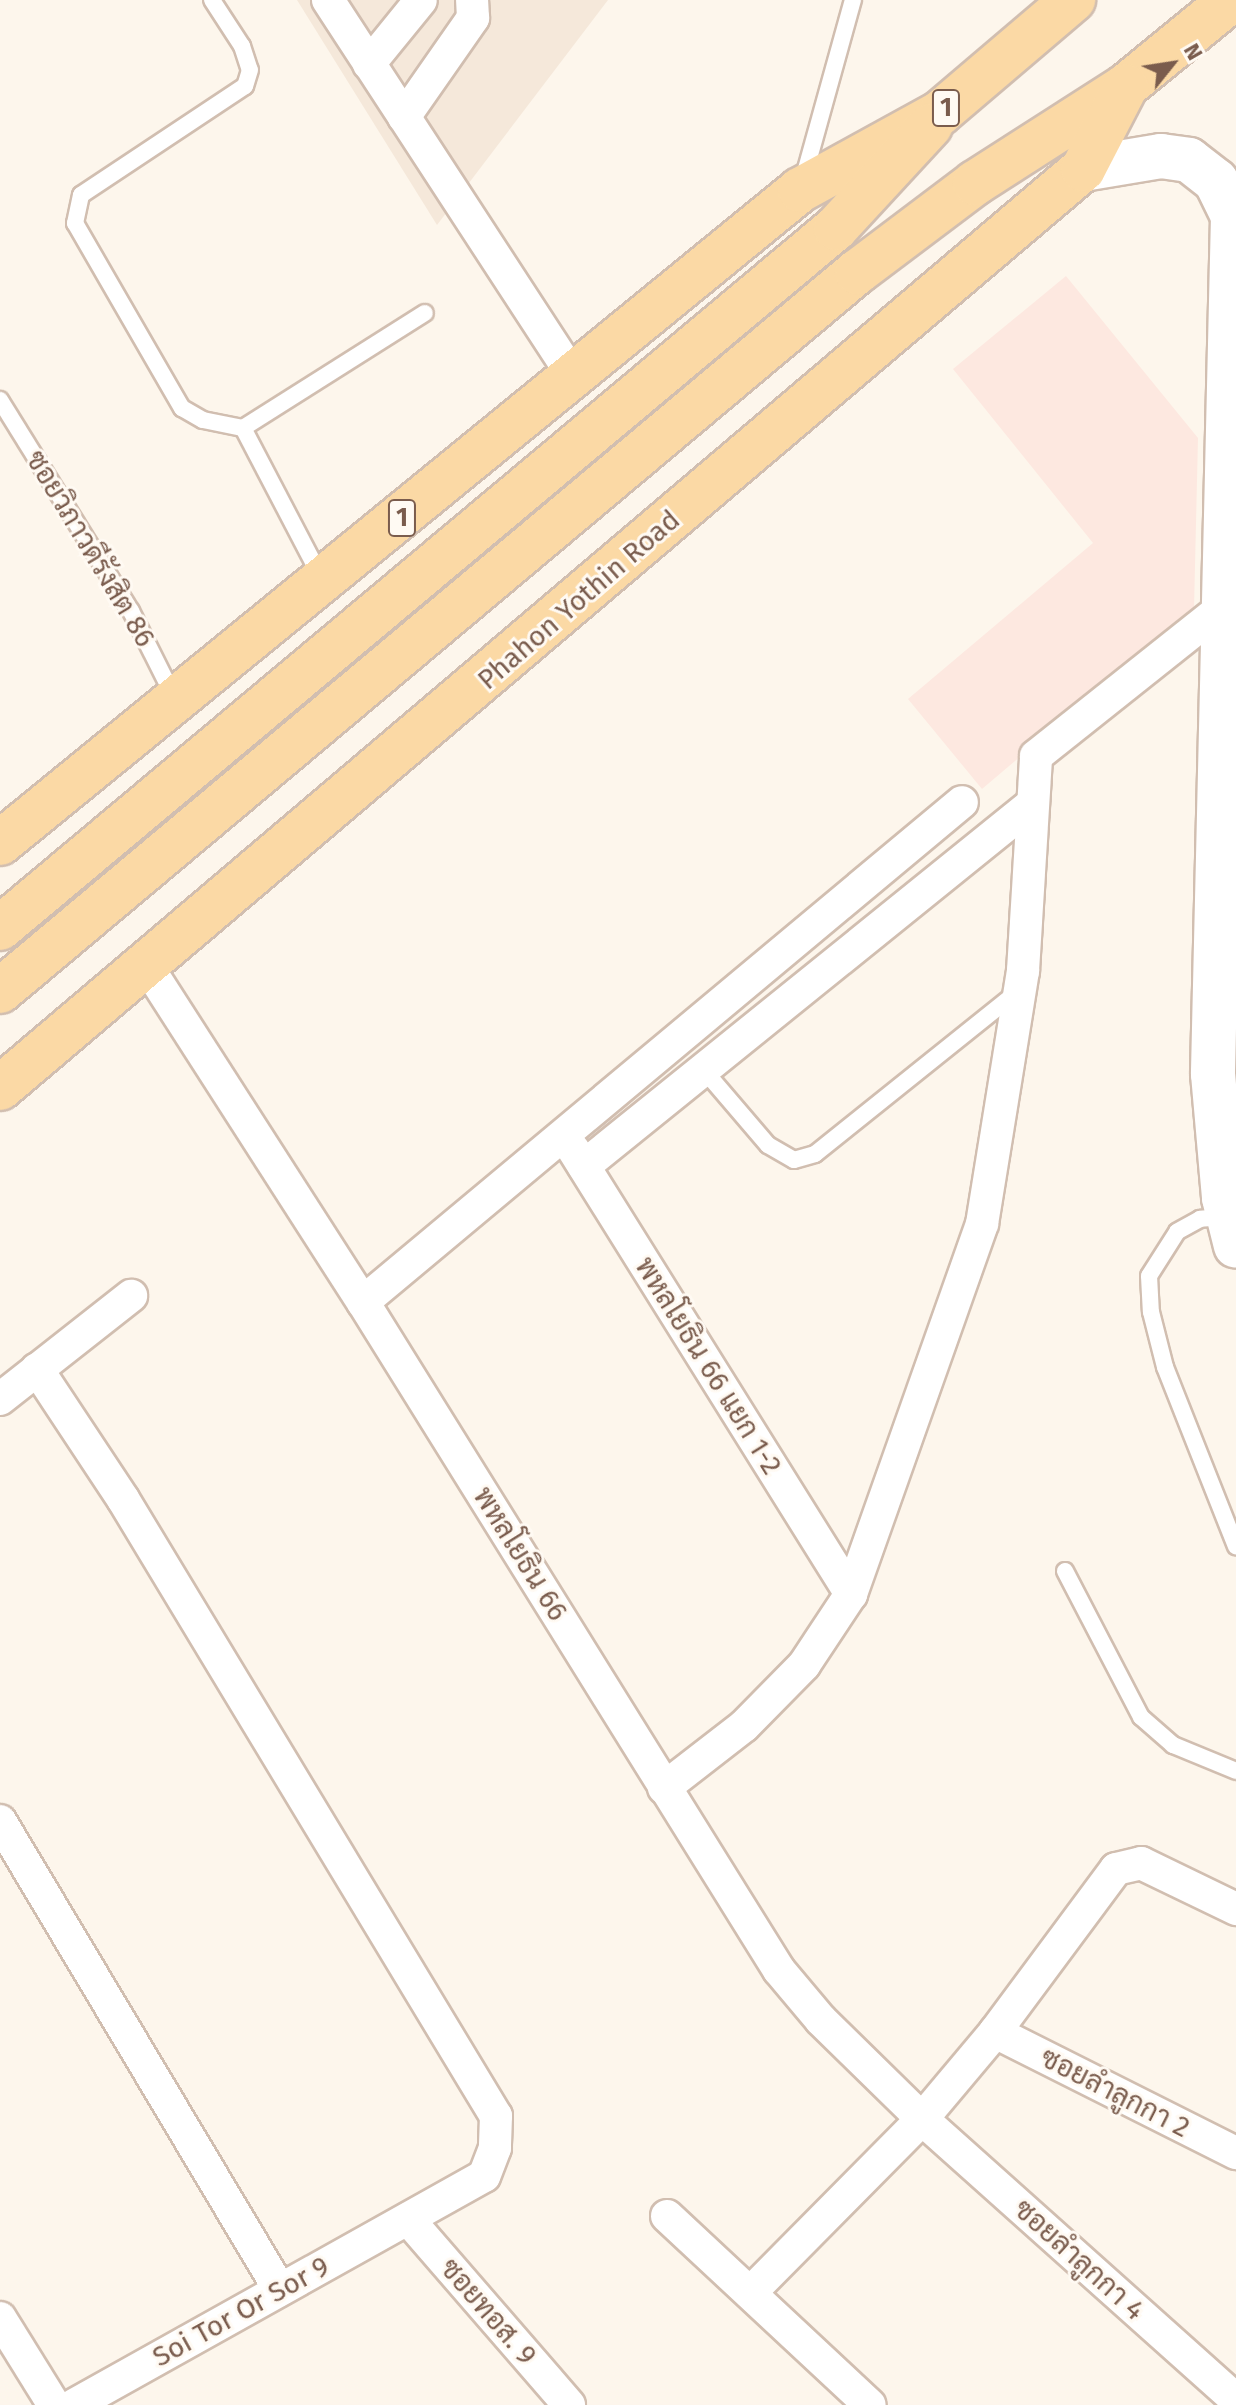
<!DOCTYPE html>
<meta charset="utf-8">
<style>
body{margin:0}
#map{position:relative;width:1236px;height:2405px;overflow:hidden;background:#fdf6ec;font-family:"Fira Sans",Sarabun,sans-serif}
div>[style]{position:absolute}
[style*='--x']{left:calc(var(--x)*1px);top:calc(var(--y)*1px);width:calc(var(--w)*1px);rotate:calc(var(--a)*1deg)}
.residential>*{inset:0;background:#f5e8da}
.commercial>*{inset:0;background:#fde8e0}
.roads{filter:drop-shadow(2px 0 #d1beb0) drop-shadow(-2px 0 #d1beb0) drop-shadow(0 2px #d1beb0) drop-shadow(0 -2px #d1beb0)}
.lane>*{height:16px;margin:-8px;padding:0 8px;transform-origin:8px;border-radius:8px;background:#fff}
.street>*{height:32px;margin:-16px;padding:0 16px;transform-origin:16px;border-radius:16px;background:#fff}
.secondary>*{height:44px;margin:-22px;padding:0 22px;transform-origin:22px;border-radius:22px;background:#fff}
.primary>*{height:44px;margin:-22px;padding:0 22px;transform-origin:22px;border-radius:22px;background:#fbd9a5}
span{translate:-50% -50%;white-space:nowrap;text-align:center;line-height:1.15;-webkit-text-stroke:6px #fffaf3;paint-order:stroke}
.shield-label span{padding:2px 6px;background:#fffaf3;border:2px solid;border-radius:6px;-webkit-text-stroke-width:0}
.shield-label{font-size:26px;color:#7a5c4d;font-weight:700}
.street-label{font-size:28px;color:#7a5c4d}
.north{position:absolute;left:1132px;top:24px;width:80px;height:80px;-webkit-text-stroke:6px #fffaf3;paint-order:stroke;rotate:60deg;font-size:22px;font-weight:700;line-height:32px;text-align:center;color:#7a5c4d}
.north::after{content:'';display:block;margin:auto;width:28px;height:36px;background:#7a5c4d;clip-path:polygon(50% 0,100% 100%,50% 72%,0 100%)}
</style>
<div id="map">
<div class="residential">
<div style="clip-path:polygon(297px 0,608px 0,437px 225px)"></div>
</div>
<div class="commercial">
<div style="clip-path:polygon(1066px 276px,1198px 438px,1194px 609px,982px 789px,908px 699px,1093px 543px,953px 369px)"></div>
</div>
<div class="roads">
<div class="lane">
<div style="--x:212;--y:0;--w:55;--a:56.9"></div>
<div style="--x:242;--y:46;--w:25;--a:72"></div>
<div style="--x:250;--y:70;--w:17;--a:107"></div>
<div style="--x:245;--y:86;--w:197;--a:146.4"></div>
<div style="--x:81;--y:195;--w:29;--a:102"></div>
<div style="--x:75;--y:223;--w:214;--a:60"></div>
<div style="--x:182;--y:408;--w:24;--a:30"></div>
<div style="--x:203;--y:420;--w:41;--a:11.3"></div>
<div style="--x:243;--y:428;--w:168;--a:62.4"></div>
<div style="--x:803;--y:180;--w:187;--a:-74.5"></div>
<div style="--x:0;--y:400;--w:248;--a:58.2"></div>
<div style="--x:131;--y:611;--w:98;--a:63.4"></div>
<div style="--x:243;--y:428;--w:215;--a:-32.3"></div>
<div style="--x:703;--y:1069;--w:100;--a:49.5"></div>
<div style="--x:768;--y:1145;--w:30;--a:30"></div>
<div style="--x:794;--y:1160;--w:22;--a:-16"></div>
<div style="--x:815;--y:1154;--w:259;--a:-38.7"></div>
<div style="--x:1226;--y:1217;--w:26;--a:176"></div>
<div style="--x:1200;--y:1219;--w:26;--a:151"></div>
<div style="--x:1177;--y:1232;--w:52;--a:122.5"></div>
<div style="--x:1149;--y:1276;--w:36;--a:87"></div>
<div style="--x:1151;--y:1312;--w:57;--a:75.7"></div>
<div style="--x:1165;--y:1367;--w:193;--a:68.4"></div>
<div style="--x:1065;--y:1571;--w:165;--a:62.5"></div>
<div style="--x:1141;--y:1717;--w:43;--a:41.2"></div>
<div style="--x:1173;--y:1745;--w:68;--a:22.4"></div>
</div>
<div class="street">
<div style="--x:328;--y:0;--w:449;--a:56.9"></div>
<div style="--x:369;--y:64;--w:82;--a:-50.9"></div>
<div style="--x:404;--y:117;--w:121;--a:-55.1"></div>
<div style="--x:473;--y:18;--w:18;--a:-93"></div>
<div style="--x:147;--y:966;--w:399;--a:57.3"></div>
<div style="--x:363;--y:1302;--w:787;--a:58.09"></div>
<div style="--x:779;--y:1970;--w:65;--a:50"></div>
<div style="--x:821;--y:2020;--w:141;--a:44.4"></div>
<div style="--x:922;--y:2119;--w:421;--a:41.8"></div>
<div style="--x:573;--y:1149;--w:525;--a:58.01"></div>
<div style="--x:584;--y:1166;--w:575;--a:-38.92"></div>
<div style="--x:363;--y:1302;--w:780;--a:-39.85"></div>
<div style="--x:37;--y:1369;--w:156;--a:56.5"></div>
<div style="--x:123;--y:1499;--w:721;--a:58.85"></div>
<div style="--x:496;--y:2116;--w:32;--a:92"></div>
<div style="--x:495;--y:2148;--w:30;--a:111"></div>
<div style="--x:484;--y:2176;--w:469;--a:150.8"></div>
<div style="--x:0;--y:1399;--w:167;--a:-38.2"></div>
<div style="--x:664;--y:1788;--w:101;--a:-37.8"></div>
<div style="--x:744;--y:1726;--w:86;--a:-45.5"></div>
<div style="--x:804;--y:1665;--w:85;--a:-56.5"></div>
<div style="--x:851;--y:1594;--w:393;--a:-70.5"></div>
<div style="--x:982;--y:1224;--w:256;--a:-80.8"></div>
<div style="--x:1023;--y:971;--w:215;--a:-86.5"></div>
<div style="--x:1036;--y:756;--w:239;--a:-38.5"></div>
<div style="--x:0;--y:1821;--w:546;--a:59.16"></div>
<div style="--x:995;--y:2032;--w:270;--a:26.7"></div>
<div style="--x:667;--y:2216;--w:277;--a:43"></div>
<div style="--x:408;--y:2219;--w:246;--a:49.1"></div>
<div style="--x:751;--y:2292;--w:243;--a:-45.3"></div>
<div style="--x:922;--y:2119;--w:114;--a:-50"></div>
<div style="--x:995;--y:2032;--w:203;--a:-53.4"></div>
<div style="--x:1116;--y:1869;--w:26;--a:-13"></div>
<div style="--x:1141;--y:1863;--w:106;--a:25.8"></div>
<div style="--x:0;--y:2318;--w:102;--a:58.2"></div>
</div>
<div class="secondary">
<div style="--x:1083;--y:169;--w:79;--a:-9.5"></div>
<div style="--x:1161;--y:156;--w:28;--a:8"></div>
<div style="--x:1189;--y:160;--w:34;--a:38"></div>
<div style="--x:1216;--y:181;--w:39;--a:64"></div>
<div style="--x:1233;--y:216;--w:858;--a:91.34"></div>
<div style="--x:1213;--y:1074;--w:124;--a:84.9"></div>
<div style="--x:1224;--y:1198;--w:49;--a:76"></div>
</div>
<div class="primary">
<div style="--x:0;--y:843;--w:1033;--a:-39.22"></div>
<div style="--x:800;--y:190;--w:160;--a:-28.8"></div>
<div style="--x:940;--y:113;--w:175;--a:-40.4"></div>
<div style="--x:0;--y:928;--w:1090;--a:-39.94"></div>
<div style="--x:836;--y:228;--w:139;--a:-47.3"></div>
<div style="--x:0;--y:991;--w:1119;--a:-40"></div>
<div style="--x:857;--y:272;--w:148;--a:-37"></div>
<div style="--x:975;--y:183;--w:179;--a:-32.7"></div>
<div style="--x:1126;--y:86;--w:136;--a:-39.3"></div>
<div style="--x:0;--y:1088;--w:1420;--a:-40.32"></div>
<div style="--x:1083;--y:169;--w:93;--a:-62.6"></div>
</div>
</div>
<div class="shield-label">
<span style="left:946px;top:108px">1</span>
<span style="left:402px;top:518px">1</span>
</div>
<div class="street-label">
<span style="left:90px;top:549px;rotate:59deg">ซอยวิภาวดีรังสิต 86</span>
<span style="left:579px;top:600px;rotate:-41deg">Phahon Yothin Road</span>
<span style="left:708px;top:1366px;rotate:58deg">พหลโยธิน 66 แยก 1-2</span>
<span style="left:520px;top:1554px;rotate:58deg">พหลโยธิน 66</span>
<span style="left:1115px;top:2093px;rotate:27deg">ซอยลำลูกกา 2</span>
<span style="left:1079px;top:2260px;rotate:42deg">ซอยลำลูกกา 4</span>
<span style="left:241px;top:2312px;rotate:-29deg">Soi Tor Or Sor 9</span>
<span style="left:488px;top:2312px;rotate:49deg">ซอยทอส. 9</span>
</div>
<div class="north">N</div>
</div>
